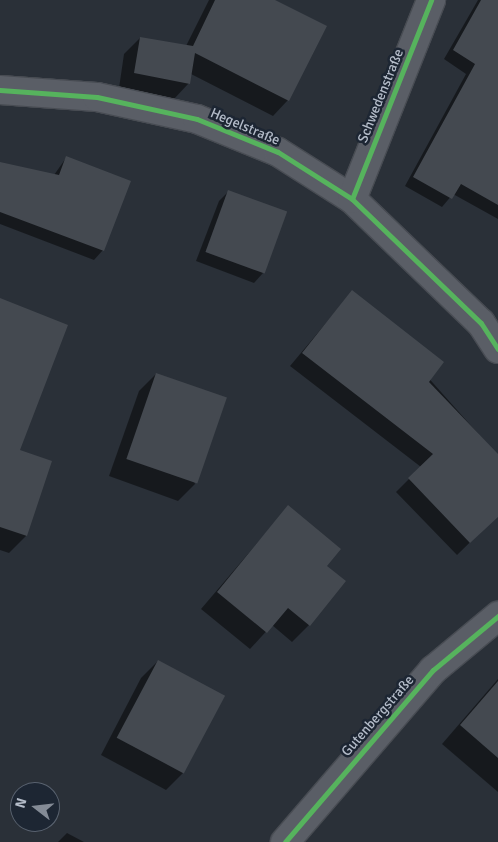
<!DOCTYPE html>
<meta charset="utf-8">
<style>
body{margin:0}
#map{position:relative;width:498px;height:842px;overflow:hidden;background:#2a3038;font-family:Signika,sans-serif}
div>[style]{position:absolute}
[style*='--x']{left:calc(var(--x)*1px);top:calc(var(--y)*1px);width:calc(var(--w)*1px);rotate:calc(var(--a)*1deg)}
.shadow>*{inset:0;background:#0007}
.building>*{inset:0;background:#444950;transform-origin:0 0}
.roads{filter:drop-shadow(1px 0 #484c53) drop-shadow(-1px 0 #484c53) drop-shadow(0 1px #484c53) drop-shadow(0 -1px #484c53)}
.minor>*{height:28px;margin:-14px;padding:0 14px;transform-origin:14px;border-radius:14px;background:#5a5e66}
.cycleway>*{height:5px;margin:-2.5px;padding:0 2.5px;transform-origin:2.5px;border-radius:2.5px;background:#56b35d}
span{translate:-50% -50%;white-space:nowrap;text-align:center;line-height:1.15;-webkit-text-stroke:5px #1d2633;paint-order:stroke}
.street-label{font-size:14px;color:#b4bcc9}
.north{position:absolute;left:10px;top:782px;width:50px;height:50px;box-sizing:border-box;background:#1d2633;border:1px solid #59626f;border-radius:50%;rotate:286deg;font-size:14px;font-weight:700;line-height:20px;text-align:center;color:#b4bcc9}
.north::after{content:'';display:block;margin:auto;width:18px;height:22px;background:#848b96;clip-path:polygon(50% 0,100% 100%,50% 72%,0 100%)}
</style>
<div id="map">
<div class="shadow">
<div style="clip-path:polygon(209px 0,258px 0,288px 100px,273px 116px,191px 74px,189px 83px,174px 99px,119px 88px,124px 54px,140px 38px,186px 46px)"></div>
<div style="clip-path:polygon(478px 0,498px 0,498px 219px,453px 194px,442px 207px,405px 186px,466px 74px,444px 59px)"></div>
<div style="clip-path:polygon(66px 158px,103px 250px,94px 260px,0 224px,0 163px,54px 175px)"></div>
<div style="clip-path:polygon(228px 192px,263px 273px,254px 283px,196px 261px,219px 201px)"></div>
<div style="clip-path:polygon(352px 292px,498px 456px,498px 515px,457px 555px,396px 492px,421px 467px,290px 366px)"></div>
<div style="clip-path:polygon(0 316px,26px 536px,9px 553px,0 550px)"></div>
<div style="clip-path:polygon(156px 374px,195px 484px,178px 501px,109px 476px,139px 391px)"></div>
<div style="clip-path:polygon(288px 507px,309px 625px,292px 642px,272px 625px,250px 649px,201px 609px)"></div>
<div style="clip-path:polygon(158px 661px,183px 773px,166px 790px,101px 755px,141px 678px)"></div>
<div style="clip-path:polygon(498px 679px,498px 792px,442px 744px)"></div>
<div style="clip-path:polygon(67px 833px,84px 842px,58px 842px)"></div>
</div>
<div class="building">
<div style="clip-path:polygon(215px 0,275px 0,327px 26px,289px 101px,195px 53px,190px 84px,134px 73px,140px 37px,193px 46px)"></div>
<div style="clip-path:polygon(481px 0,498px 0,498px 205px,461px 184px,452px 199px,413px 177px,475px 64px,453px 50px)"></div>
<div style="clip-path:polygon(66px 156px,131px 181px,104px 251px,0 212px,0 162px,59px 175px)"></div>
<div style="left:228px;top:190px;width:63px;height:66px;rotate:20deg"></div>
<div style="clip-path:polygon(352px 290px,444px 362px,429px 382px,498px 454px,498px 517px,470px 543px,408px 478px,433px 454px,302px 353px)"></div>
<div style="clip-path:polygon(0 298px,68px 325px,20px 450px,52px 461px,27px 536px,0 527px)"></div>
<div style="left:156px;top:373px;width:75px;height:91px;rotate:19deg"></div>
<div style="clip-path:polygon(288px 505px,341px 549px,327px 566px,346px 581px,310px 626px,288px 608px,267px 633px,217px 592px)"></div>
<div style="left:158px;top:660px;width:76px;height:88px;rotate:28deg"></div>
<div style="clip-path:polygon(498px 681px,498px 758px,460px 725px)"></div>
</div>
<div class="roads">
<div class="minor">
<div style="--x:0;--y:90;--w:97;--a:4.1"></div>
<div style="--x:97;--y:97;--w:102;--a:12.4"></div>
<div style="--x:197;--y:119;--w:87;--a:22.2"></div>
<div style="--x:278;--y:152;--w:88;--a:32.4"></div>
<div style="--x:352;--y:199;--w:179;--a:43.9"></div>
<div style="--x:481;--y:323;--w:31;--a:57"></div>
<div style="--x:352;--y:199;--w:214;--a:-68.3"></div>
<div style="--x:285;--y:842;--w:227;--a:-49.3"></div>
<div style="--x:433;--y:670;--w:85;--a:-39.7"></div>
</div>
</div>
<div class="cycleway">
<div style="--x:0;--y:90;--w:97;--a:4.1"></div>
<div style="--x:97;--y:97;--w:102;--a:12.4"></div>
<div style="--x:197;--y:119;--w:87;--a:22.2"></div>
<div style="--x:278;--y:152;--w:88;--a:32.4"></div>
<div style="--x:352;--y:199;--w:179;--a:43.9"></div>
<div style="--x:481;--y:323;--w:31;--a:57"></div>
<div style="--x:352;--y:199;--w:214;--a:-68.3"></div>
<div style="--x:285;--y:842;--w:227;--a:-49.3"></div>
<div style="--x:433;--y:670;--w:85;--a:-39.7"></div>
</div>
<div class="street-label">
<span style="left:381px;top:96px;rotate:-68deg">Schwedenstraße</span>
<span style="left:245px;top:127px;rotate:23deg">Hegelstraße</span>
<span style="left:378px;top:716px;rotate:-49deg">Gutenbergstraße</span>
</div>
<div class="north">N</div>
</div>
